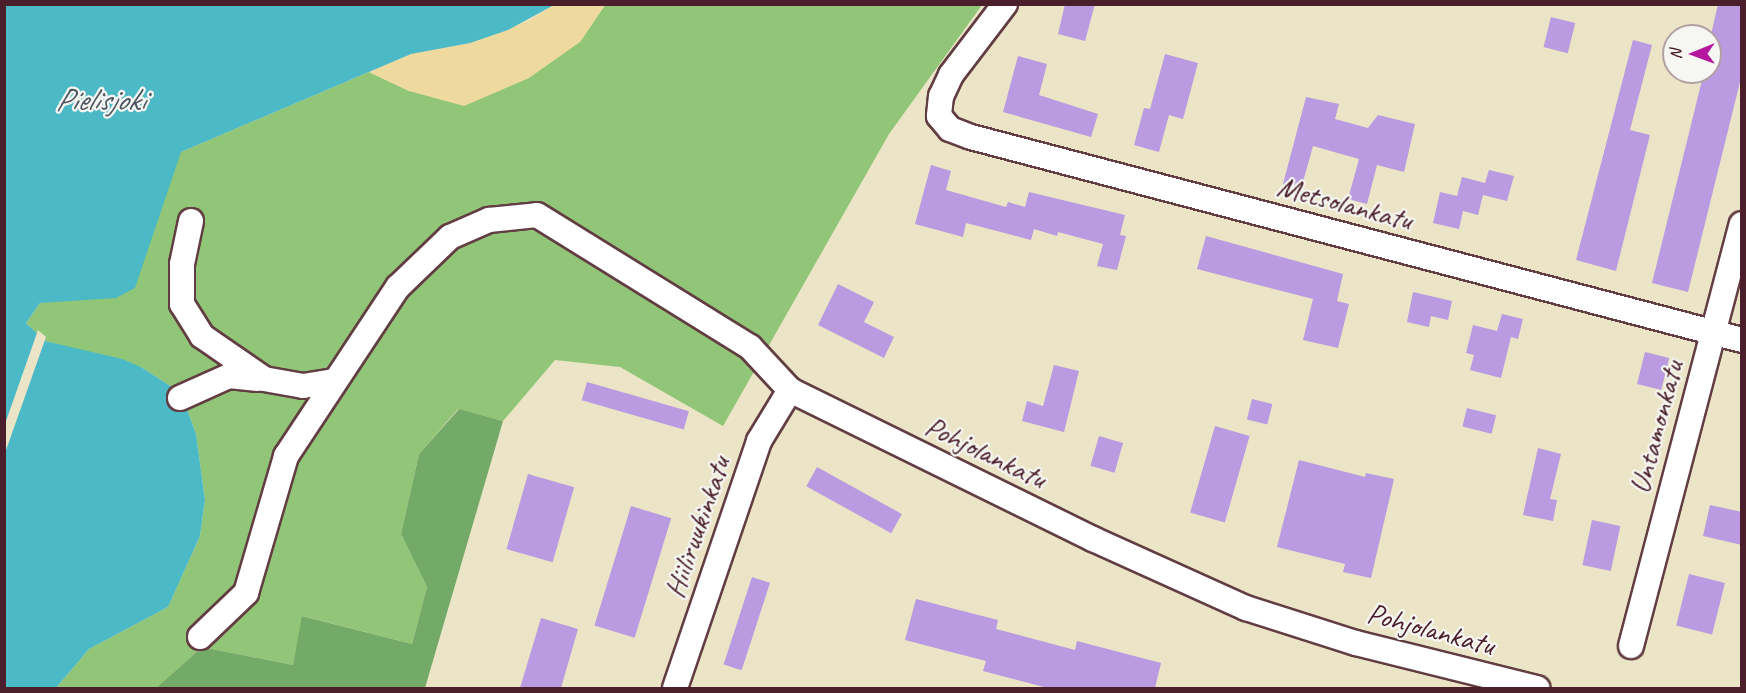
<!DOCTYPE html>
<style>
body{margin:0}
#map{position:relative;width:1746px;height:693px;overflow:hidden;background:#ebe4c7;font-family:Caveat,sans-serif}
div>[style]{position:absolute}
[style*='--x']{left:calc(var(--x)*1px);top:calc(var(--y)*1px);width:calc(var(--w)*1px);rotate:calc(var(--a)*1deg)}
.green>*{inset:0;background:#91c577}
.forest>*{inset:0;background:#74aa68}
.sand>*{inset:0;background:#eeda9e}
.water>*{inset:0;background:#4cb9c7}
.pier>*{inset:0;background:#ebe4c7}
.building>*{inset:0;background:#ba9ae0;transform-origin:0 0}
.roads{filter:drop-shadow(2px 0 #623d42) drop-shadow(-2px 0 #623d42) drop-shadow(0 2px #623d42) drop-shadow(0 -2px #623d42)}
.minor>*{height:24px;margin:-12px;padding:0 12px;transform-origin:12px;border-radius:12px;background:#fff}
span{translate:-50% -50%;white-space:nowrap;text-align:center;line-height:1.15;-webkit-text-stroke:4.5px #f6f6f2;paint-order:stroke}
.street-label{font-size:30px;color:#4a1f2b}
.water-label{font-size:32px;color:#4b5562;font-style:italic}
.frame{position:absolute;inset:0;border:6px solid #4a1f2b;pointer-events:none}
.north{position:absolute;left:1662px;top:24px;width:60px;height:60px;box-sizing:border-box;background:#f6f6f2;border:2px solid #b1a0a2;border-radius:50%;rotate:269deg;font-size:16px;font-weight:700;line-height:24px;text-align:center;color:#4a1f2b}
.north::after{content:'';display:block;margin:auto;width:21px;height:27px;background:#b5179e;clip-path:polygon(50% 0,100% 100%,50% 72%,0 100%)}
</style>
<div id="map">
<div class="green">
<div style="clip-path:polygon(605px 5px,982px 5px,889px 134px,723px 426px,620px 367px,555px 360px,503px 421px,458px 409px,419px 454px,401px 534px,427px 587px,412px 644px,303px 616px,293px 665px,202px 647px,156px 688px,56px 688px,89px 649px,168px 607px,200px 536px,205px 500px,196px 434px,181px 393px,141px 367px,45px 341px,26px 323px,40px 303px,59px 300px,181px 152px,369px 72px,409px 91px,580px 42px)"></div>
</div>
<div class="forest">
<div style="clip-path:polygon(459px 409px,503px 421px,425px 688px,156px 688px,202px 647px,293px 665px,302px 616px,412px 644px,427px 587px,401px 534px,419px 454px)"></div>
</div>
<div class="sand">
<div style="clip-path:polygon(554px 5px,605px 5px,580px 42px,529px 78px,464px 106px,409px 91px,369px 72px,411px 54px,470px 43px,528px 21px)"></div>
</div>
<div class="water">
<div style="clip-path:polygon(4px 5px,554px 5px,508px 30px,470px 43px,411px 54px,181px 152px,135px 288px,116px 298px,40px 303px,26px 323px,45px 341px,122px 359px,141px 367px,181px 393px,196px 434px,205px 500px,200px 536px,168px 607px,89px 649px,56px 688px,5px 688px)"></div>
</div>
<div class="pier">
<div style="clip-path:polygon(38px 330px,46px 337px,5px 453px,5px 424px)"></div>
</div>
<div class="building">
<div style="clip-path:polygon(1065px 4px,1095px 4px,1085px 41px,1058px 34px)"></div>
<div style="clip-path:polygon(1718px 4px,1742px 4px,1742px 74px,1688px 292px,1652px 283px,1704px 72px,1710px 72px,1710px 39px)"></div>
<div style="left:1551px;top:17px;width:25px;height:31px;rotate:14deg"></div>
<div style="clip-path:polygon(1633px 40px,1652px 45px,1630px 130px,1650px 135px,1616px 271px,1576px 260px)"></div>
<div style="clip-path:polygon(1165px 54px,1198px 63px,1183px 119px,1169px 115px,1159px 152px,1134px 145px,1144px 108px,1150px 109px)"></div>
<div style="clip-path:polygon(1018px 56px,1047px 64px,1039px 95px,1098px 114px,1091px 137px,1003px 112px)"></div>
<div style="clip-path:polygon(1306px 97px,1339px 104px,1335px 119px,1368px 128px,1378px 115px,1415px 124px,1404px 172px,1377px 165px,1367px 204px,1348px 199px,1359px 159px,1313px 146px,1301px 189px,1283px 184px)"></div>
<div style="clip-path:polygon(931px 165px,951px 171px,946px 190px,1006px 207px,1008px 202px,1025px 207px,1029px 192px,1125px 215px,1120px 235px,1126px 236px,1117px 270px,1097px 266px,1103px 244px,1058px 232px,1057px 236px,1034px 229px,1031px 240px,966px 223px,963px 237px,915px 224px)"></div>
<div style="clip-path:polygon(1489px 170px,1514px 176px,1507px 201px,1483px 195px,1478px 215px,1463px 211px,1459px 229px,1433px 223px,1440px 192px,1457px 196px,1462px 177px,1485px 183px)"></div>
<div style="clip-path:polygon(1206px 236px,1343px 274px,1337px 301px,1349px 304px,1338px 348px,1303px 340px,1313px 299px,1197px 269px)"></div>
<div style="clip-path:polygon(838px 284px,874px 302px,864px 322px,894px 337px,884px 358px,818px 325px)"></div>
<div style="clip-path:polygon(1413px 292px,1452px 301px,1448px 320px,1431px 316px,1429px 327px,1407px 322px)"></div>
<div style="clip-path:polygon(1502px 314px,1523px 319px,1518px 339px,1511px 337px,1501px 378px,1470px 370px,1474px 355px,1466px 353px,1473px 325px,1497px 331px)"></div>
<div style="left:1645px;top:352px;width:25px;height:33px;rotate:14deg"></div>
<div style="clip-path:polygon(1054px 365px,1079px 371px,1064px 432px,1022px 421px,1027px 401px,1043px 406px)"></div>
<div style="left:587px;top:382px;width:106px;height:19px;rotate:16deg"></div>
<div style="left:1252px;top:399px;width:21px;height:21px;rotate:14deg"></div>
<div style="left:1467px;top:408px;width:30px;height:19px;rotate:14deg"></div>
<div style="left:1215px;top:426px;width:36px;height:90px;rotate:16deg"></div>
<div style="left:1099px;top:436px;width:25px;height:31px;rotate:16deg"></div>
<div style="clip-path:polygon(1538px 448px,1561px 454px,1550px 499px,1557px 500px,1553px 521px,1523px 515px)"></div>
<div style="clip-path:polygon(1299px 460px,1365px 477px,1366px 473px,1394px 479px,1371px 578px,1343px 572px,1345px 564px,1277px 547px)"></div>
<div style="left:817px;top:467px;width:97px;height:22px;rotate:29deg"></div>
<div style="left:528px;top:474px;width:48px;height:78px;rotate:16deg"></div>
<div style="clip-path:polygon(1710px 505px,1742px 512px,1742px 545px,1703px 536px)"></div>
<div style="left:631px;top:506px;width:42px;height:125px;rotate:17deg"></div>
<div style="left:1592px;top:520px;width:29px;height:46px;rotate:12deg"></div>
<div style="left:1689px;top:574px;width:37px;height:53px;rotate:14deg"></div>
<div style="left:752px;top:577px;width:19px;height:92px;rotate:18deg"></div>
<div style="clip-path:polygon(916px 599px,998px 620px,996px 629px,1075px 650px,1077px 641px,1161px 663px,1155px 688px,1048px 688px,983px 671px,986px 661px,905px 640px)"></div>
<div style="clip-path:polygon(541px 618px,578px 629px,561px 688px,520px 688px)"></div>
</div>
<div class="roads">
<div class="minor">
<div style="--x:1005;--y:4;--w:89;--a:127.3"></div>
<div style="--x:951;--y:75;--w:23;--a:115"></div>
<div style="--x:941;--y:96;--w:20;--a:96"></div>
<div style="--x:939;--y:116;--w:17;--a:50"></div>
<div style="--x:950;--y:129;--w:22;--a:21"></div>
<div style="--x:971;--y:137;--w:797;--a:14.75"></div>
<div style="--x:191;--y:221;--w:44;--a:101.8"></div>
<div style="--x:182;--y:264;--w:40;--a:90"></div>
<div style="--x:182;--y:304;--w:38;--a:58"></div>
<div style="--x:202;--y:336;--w:75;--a:34.7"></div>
<div style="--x:264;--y:379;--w:40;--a:10"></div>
<div style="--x:303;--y:386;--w:31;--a:-9"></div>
<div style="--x:180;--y:398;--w:54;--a:-24.2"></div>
<div style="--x:229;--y:376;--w:29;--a:6"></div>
<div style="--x:200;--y:637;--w:64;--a:-43.7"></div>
<div style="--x:246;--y:593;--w:143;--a:-73.7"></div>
<div style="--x:286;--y:456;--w:203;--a:-56.5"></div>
<div style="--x:398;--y:287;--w:72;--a:-43.9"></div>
<div style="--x:450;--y:237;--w:43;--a:-23.6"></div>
<div style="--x:489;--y:220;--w:48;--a:-5.9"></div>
<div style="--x:537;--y:215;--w:251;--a:31.8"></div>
<div style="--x:750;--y:347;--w:59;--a:47.1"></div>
<div style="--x:790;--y:390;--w:338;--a:26.2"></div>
<div style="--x:1093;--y:539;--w:168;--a:24.3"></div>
<div style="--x:1246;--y:608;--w:115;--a:17.7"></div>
<div style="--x:1356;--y:643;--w:187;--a:14"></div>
<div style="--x:1631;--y:646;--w:436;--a:-75.3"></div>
<div style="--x:675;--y:688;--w:261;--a:-71.2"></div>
<div style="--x:759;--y:441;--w:60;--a:-58.7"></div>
</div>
</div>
<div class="street-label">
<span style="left:1345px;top:203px;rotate:15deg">Metsolankatu</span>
<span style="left:1656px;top:427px;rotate:-75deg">Untamonkatu</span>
<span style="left:986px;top:452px;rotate:26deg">Pohjolankatu</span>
<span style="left:697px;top:527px;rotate:-71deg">Hiiliruukinkatu</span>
<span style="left:1431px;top:629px;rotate:15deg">Pohjolankatu</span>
</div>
<div class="water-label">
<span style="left:100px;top:100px">Pielisjoki</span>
</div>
<div class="frame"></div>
<div class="north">N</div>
</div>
